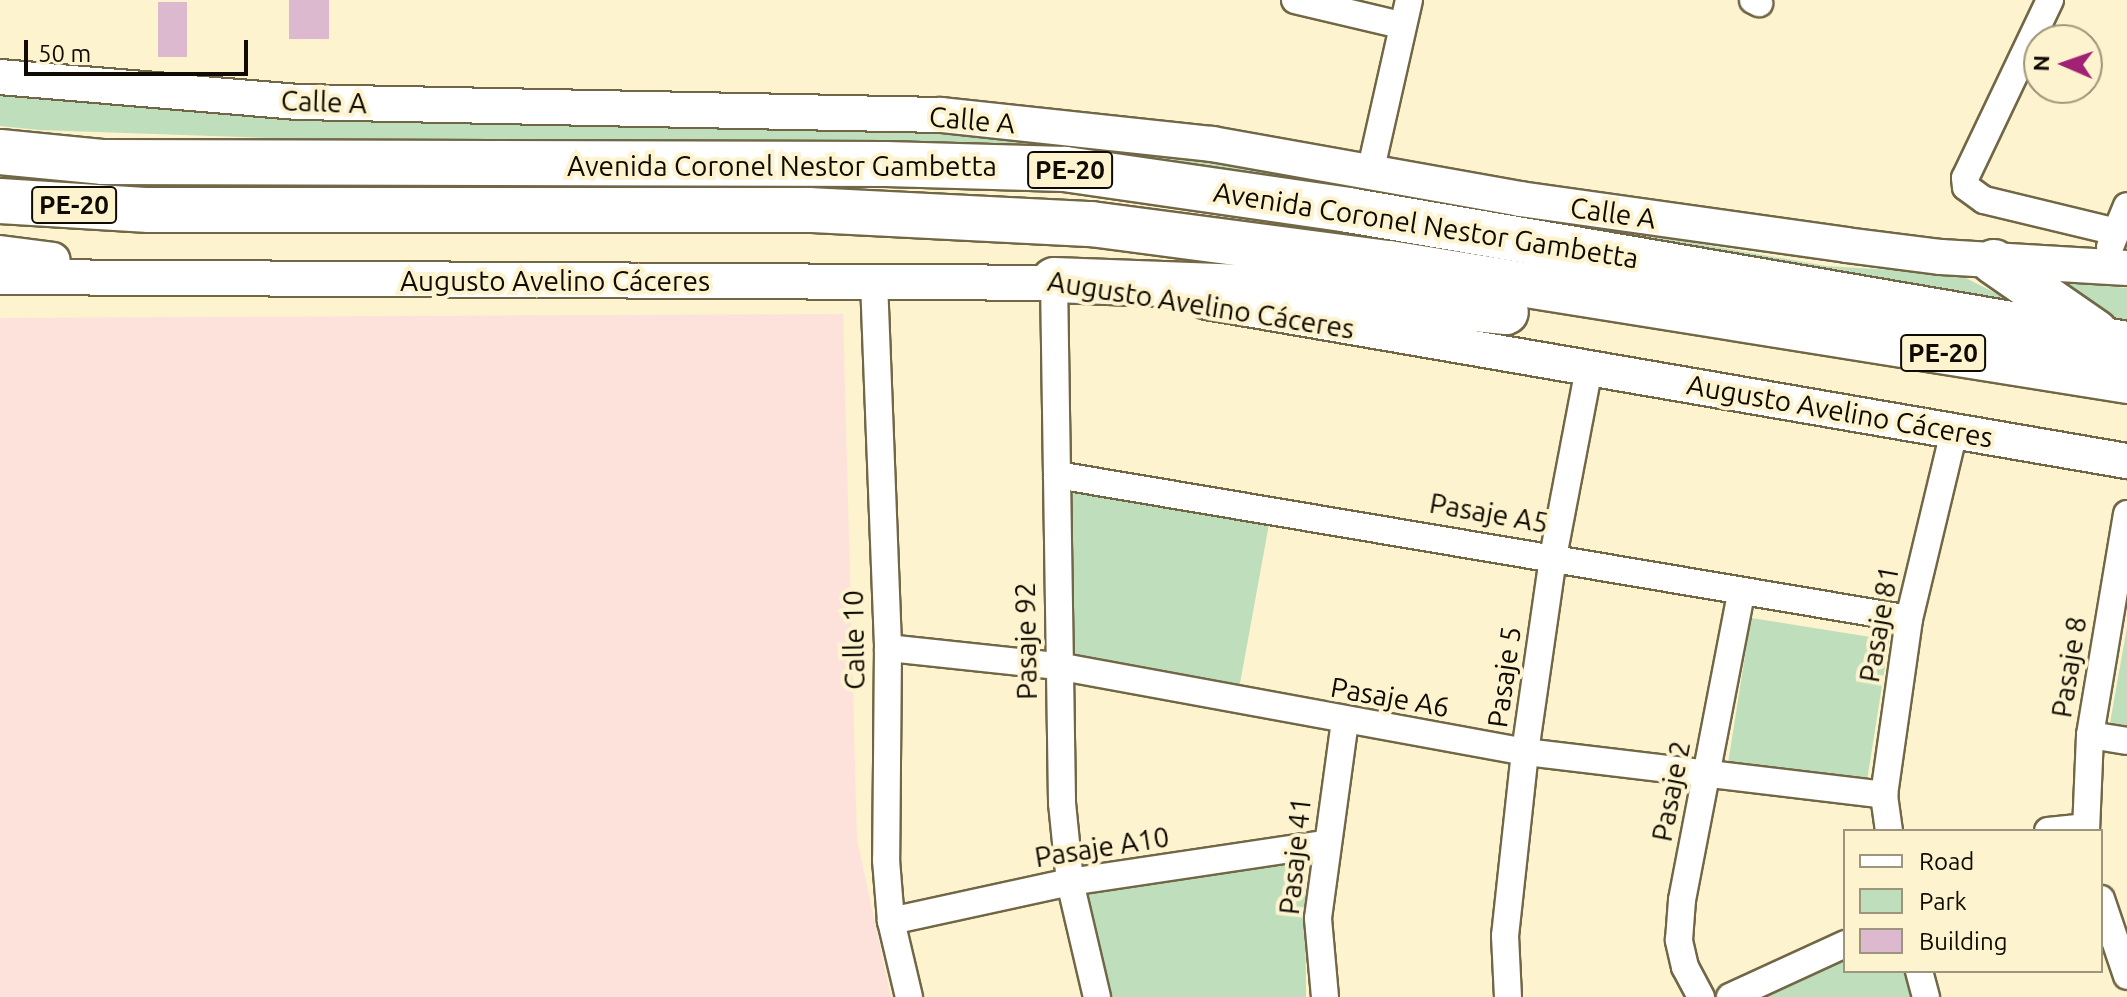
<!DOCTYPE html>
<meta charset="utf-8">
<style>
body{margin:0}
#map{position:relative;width:2127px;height:997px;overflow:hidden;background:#fdf3ce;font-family:Ubuntu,sans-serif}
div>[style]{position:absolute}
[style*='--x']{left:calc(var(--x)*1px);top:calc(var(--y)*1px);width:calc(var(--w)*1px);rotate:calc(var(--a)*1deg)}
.education>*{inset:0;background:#fce2db}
.green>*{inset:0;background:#bfdebb;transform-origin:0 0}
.building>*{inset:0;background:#dcb9cf;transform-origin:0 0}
.roads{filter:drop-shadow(2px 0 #716747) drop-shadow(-2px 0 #716747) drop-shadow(0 2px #716747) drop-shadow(0 -2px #716747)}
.minor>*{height:26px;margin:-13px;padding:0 13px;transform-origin:13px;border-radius:13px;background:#fff}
.tertiary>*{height:34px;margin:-17px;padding:0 17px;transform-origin:17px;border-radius:17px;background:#fff}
.trunk>*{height:44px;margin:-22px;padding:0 22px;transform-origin:22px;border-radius:22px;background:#fff}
span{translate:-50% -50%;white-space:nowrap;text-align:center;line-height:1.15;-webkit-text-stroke:8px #fdf3ce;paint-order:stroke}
.shield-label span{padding:2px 6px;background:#fdf3ce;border:2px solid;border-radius:6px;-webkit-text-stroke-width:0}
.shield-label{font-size:26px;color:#0f0b02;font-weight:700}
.street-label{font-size:28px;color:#0f0b02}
.legend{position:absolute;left:1843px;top:829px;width:260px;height:144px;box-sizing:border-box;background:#fdf3ce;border:2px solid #9e967c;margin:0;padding:10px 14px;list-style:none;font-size:24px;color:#0f0b02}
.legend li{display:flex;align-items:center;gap:16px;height:40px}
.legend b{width:40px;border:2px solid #9e967c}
.north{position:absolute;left:2023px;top:24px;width:80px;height:80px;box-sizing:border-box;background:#fdf3ce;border:2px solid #9e967c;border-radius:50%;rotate:272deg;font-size:22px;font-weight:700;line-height:32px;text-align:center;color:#0f0b02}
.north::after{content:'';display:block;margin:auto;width:28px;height:36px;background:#a12275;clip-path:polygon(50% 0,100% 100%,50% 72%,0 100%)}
.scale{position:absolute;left:24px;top:40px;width:224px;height:36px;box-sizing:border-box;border:4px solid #0f0b02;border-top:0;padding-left:10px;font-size:24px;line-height:28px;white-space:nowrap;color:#0f0b02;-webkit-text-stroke:6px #fdf3ce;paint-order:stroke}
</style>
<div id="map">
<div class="education">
<div style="clip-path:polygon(843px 314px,857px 839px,891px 997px,0 997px,0 318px)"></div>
</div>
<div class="green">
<div style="clip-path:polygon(0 93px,226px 114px,925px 129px,1226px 161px,1826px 266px,1958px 274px,2015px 303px,935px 145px,725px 139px,355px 141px,39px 130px,0 126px)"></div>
<div style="clip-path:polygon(2051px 281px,2127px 288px,2127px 322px,2106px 318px)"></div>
<div style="clip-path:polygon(1063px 488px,1269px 524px,1239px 689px,1063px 655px)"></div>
<div style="left:1751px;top:618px;width:140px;height:148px;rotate:9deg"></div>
<div style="clip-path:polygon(2127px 627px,2127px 726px,2110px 723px)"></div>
<div style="clip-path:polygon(1305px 855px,1306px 997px,1105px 997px,1080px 893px)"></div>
<div style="clip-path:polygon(1845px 955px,1845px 971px,1908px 971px,1916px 997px,1761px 997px)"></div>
</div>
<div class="building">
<div style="left:289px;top:0;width:40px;height:39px"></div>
<div style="left:158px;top:2px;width:29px;height:55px"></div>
</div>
<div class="roads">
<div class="minor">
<div style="--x:1295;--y:0;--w:109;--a:13.3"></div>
<div style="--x:1753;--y:0;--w:7;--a:27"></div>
<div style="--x:2050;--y:0;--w:197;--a:115.5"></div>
<div style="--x:1965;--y:178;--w:9;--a:84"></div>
<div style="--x:1966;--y:187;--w:22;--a:36"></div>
<div style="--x:1984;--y:200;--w:136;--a:13.6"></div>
<div style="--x:1370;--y:173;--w:177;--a:-77.3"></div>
<div style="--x:2110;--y:247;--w:44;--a:-67.5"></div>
<div style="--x:1054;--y:280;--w:523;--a:89.12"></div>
<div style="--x:1062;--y:803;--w:79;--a:84.2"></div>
<div style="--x:1070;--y:882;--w:118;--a:76.8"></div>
<div style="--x:874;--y:281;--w:367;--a:87.8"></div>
<div style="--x:888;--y:648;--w:212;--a:90.5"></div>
<div style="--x:886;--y:860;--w:61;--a:85.3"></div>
<div style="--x:891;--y:921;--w:78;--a:76.7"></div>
<div style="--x:1057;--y:475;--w:864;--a:9.59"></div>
<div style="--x:888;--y:648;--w:170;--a:6.1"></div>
<div style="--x:1057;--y:666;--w:476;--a:10.4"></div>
<div style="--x:1525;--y:752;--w:362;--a:6.8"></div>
<div style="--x:2090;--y:735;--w:37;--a:9"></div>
<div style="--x:1889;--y:831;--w:36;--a:-98"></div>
<div style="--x:1884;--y:795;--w:178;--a:-81.9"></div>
<div style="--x:1909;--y:619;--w:193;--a:-76.5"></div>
<div style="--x:2048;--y:831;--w:37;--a:-6"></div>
<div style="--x:2086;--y:831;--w:96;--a:-87.6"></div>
<div style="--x:2090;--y:735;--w:224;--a:-80.5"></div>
<div style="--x:2101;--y:899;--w:81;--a:71.3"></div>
<div style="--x:891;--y:921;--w:183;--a:-12.3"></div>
<div style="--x:1070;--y:882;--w:258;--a:-8.5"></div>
<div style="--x:1919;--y:971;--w:27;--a:75"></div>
<div style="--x:1325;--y:997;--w:79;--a:-95.1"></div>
<div style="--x:1318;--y:918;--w:198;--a:-82.2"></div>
<div style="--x:1508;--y:997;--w:61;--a:-92.8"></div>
<div style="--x:1505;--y:936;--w:185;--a:-83.8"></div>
<div style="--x:1525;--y:752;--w:197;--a:-81.8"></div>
<div style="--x:1553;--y:557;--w:192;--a:-79.2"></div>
<div style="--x:1701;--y:997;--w:34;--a:-118"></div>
<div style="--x:1685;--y:967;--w:28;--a:-103"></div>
<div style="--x:1679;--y:940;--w:40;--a:-85.7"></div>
<div style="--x:1682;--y:900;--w:312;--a:-79.1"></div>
<div style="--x:1730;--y:997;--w:127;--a:-24.7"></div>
</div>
<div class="tertiary">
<div style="--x:0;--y:77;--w:300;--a:4.8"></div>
<div style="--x:299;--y:102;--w:642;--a:1.16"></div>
<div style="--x:941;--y:115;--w:273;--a:6.1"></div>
<div style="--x:1212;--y:144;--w:313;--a:10.1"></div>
<div style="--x:1520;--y:199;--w:329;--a:8"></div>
<div style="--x:1846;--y:245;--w:96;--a:7.2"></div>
<div style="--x:1941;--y:257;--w:186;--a:3.4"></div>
<div style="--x:0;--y:253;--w:53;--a:7.5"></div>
<div style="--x:0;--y:277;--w:1079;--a:0.32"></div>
<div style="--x:1207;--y:302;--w:934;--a:9.81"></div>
</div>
<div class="trunk">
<div style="--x:0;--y:152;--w:102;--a:5.6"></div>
<div style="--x:102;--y:162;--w:784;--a:0.15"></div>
<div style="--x:886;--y:164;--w:179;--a:1.6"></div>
<div style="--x:1065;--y:169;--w:286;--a:8.2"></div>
<div style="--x:1348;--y:210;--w:790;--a:9.76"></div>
<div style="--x:0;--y:201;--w:149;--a:3.5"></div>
<div style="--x:149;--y:210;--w:661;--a:0"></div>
<div style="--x:810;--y:210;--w:281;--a:2.9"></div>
<div style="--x:1091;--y:224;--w:301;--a:7.5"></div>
<div style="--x:1389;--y:263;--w:747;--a:9.08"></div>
<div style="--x:1994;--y:262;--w:123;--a:34.7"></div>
<div style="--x:1054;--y:280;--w:191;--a:2.1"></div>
<div style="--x:1245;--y:287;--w:262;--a:5.5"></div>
</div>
</div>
<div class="shield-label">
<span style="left:1070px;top:170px">PE-20</span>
<span style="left:74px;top:205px">PE-20</span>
<span style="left:1943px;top:353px">PE-20</span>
</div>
<div class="street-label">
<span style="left:324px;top:102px;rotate:2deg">Calle A</span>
<span style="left:972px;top:120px;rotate:5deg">Calle A</span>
<span style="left:782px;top:166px">Avenida Coronel Nestor Gambetta</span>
<span style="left:1613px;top:213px;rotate:8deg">Calle A</span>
<span style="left:1426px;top:225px;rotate:9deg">Avenida Coronel Nestor Gambetta</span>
<span style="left:555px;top:281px">Augusto Avelino Cáceres</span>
<span style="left:1201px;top:305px;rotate:9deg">Augusto Avelino Cáceres</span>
<span style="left:1840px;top:411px;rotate:10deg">Augusto Avelino Cáceres</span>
<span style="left:1489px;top:513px;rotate:10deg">Pasaje A5</span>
<span style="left:1879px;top:624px;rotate:-80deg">Pasaje 81</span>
<span style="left:854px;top:640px;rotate:-91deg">Calle 10</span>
<span style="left:1026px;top:641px;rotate:-91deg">Pasaje 92</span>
<span style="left:2069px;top:667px;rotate:-81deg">Pasaje 8</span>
<span style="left:1504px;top:677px;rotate:-82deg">Pasaje 5</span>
<span style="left:1390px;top:697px;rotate:10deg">Pasaje A6</span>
<span style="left:1671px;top:791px;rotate:-79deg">Pasaje 2</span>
<span style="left:1102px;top:847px;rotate:-9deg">Pasaje A10</span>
<span style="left:1295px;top:856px;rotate:-84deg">Pasaje 41</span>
</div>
<ul class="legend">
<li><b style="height:10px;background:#fff"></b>Road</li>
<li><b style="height:22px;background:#bfdebb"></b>Park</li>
<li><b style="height:22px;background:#dcb9cf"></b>Building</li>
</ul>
<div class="north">N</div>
<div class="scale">50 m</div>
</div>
